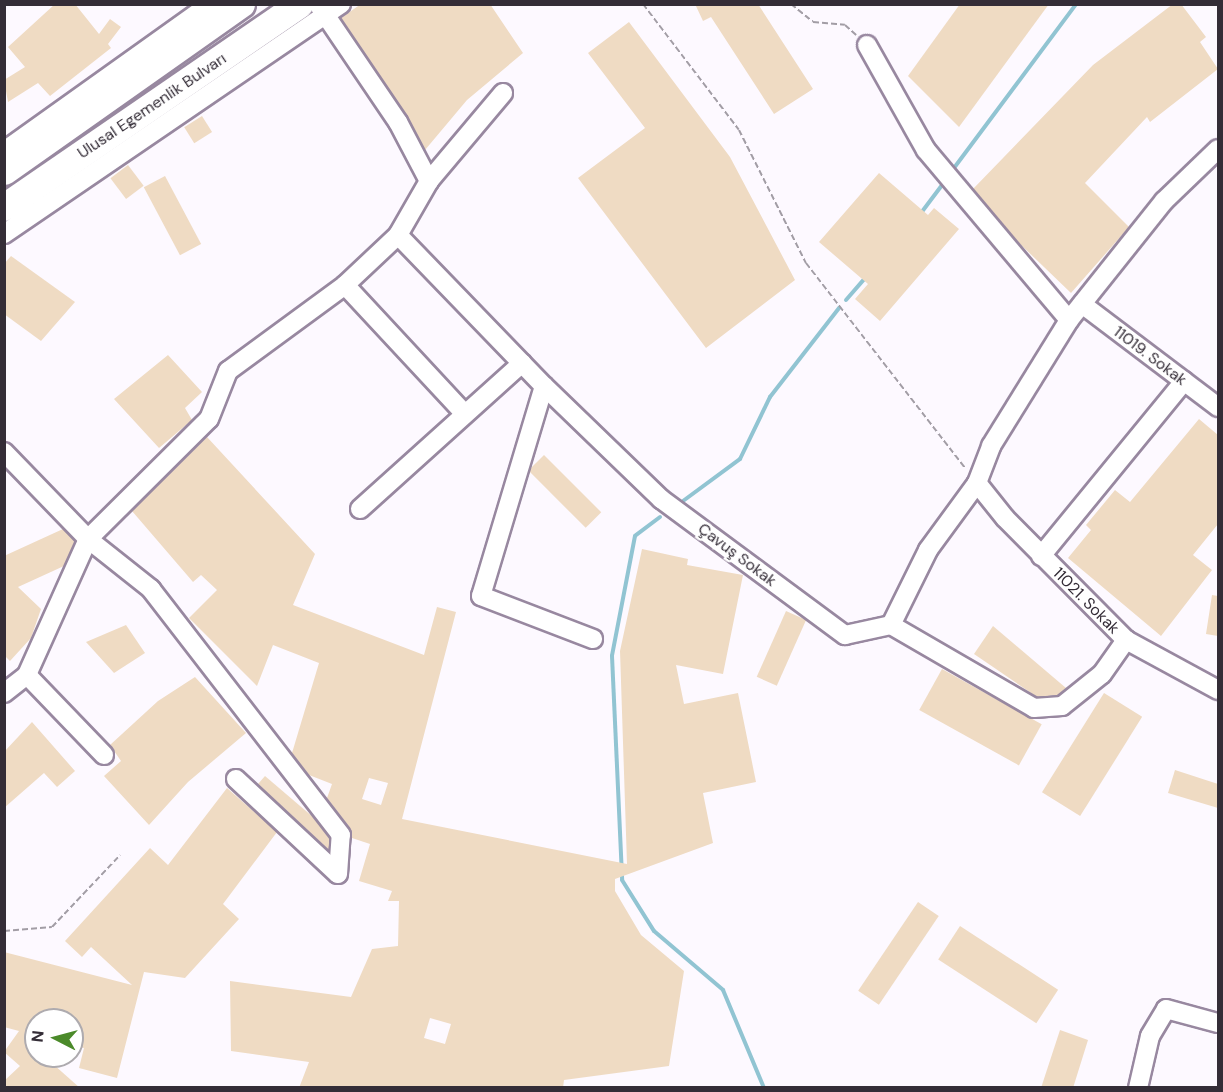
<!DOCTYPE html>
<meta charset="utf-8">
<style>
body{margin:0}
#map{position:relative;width:1223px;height:1092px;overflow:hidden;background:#fdf9ff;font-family:"DM Sans",sans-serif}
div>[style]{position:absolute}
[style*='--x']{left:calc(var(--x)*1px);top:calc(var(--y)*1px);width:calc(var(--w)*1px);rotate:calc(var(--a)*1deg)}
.stream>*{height:4px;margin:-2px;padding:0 2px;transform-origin:2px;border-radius:2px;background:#91c4d2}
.building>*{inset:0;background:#efdbc3;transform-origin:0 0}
.path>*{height:2px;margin-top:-1px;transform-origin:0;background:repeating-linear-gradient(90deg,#a29da5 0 6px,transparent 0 9px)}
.roads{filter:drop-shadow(2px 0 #9888a0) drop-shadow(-2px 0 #9888a0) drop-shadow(0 2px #9888a0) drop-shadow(0 -2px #9888a0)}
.minor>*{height:18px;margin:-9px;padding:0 9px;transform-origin:9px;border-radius:9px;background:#fff}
.highway>*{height:27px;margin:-13.5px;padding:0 13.5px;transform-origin:13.5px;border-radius:13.5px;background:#fff}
span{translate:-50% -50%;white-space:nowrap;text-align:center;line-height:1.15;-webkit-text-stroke:5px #fff;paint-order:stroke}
.street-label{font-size:16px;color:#342d37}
.frame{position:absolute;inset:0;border:6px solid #342d37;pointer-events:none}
.north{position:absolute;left:24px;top:1008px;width:60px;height:60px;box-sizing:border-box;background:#fff;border:2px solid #aeabaf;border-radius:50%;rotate:276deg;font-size:16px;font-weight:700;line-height:24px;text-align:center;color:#342d37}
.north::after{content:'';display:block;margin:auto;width:21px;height:27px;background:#4b8a2a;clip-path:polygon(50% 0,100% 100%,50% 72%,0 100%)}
</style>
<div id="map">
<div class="stream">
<div style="--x:951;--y:172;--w:209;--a:-53.3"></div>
<div style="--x:921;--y:213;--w:40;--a:-53"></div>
<div style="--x:846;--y:300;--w:29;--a:-49"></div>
<div style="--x:683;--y:501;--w:71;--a:-36.4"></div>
<div style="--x:740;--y:459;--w:69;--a:-64.2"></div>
<div style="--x:770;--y:397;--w:113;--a:-52.2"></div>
<div style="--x:660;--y:517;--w:31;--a:143"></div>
<div style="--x:635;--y:536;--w:122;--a:100.9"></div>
<div style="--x:612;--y:656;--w:224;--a:87.4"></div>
<div style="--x:622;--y:880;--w:60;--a:57.9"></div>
<div style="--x:654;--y:931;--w:91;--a:40.5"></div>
<div style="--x:723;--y:990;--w:106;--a:67.3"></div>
</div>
<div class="building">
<div style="clip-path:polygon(55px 4px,75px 4px,99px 34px,110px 19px,121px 27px,108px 44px,111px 48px,50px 96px,38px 83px,8px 102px,4px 80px,25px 67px,8px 47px)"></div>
<div style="clip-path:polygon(361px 4px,490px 4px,523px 53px,467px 100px,425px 150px,407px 116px,341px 18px)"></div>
<div style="clip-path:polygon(695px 4px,758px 4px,813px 89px,774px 114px,711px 17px,703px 21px)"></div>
<div style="clip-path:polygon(960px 4px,1049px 4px,959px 127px,908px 76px)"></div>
<div style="clip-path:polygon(1173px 4px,1181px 4px,1206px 37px,1200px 42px,1218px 69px,1150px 122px,1147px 117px,1085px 183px,1129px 227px,1071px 293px,1018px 242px,973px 189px,1093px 65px)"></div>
<div style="clip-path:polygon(629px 22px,730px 157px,795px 280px,706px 348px,578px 178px,645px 128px,588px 53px)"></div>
<div style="left:202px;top:116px;width:19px;height:21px;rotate:58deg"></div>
<div style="left:128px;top:165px;width:26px;height:22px;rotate:53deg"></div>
<div style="clip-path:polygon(879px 173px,928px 215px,934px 208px,959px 229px,880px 321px,855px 299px,868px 284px,819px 242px)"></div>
<div style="left:165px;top:176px;width:77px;height:24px;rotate:62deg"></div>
<div style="clip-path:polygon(11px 256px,75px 302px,41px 341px,4px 314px,4px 264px)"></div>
<div style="clip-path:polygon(168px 355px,202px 392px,185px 408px,192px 420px,159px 448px,114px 399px)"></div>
<div style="clip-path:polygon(1199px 419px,1218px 435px,1218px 524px,1193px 555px,1212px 570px,1161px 636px,1068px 558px,1091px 530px,1086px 525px,1115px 490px,1130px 502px)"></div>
<div style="clip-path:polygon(evenodd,207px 437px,315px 554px,293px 605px,424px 655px,437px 607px,456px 612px,402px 819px,627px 864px,620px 651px,642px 549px,688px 559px,687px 565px,743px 575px,723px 674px,676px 665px,684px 704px,738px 693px,756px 782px,703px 793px,713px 843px,615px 879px,615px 891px,641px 935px,684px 971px,669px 1066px,564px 1080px,563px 1088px,299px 1088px,309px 1062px,231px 1051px,230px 981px,351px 997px,372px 949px,398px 946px,399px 901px,388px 901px,392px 891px,359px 881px,370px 844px,352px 838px,350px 828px,327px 798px,332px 784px,309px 775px,292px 753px,319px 663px,273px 645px,257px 686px,189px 618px,217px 590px,201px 575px,193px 582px,132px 511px,207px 437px,369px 778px,388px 783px,381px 805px,362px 799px,369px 778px,207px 437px,430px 1018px,451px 1024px,445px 1044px,424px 1038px,430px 1018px)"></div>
<div style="left:544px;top:455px;width:81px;height:22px;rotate:45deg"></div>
<div style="clip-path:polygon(63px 529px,75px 541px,64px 566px,18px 587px,41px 609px,31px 638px,10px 661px,4px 655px,4px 556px)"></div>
<div style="clip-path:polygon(1212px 595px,1218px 596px,1218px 636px,1206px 634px)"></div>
<div style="left:786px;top:611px;width:22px;height:72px;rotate:24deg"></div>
<div style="clip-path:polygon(126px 625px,145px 653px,114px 673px,86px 642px)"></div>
<div style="clip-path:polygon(993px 626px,1066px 688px,1058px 695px,1037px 697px,974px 654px)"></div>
<div style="left:942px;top:669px;width:114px;height:47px;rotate:29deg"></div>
<div style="clip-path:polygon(195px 677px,246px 733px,188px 782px,149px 825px,104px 776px,121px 761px,110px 745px,158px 701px)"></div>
<div style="left:1104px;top:693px;width:45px;height:117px;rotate:32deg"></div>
<div style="clip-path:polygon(32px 722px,75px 771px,57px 787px,44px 773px,4px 808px,4px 752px)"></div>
<div style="clip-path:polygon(1175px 770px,1218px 784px,1218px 808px,1168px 793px)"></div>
<div style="clip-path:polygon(265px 776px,313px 817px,329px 838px,329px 850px,258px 784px)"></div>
<div style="clip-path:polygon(227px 788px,277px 832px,223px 904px,239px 919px,185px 978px,144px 972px,117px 1078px,79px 1068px,84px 1048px,72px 1045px,72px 1020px,36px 1020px,36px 1056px,44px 1056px,80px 1088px,4px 1088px,4px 1081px,20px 1066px,4px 1052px,19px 1031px,4px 1027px,4px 952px,132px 985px,91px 947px,82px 957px,65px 941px,150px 848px,168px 865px)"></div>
<div style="left:918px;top:902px;width:25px;height:107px;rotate:34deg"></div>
<div style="left:960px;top:926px;width:117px;height:40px;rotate:33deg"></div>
<div style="clip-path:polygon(1060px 1030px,1088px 1040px,1073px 1088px,1041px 1088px)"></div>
</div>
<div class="path">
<div style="--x:643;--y:4;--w:158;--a:52.7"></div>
<div style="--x:739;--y:130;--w:149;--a:63.3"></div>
<div style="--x:806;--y:263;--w:261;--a:52.2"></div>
<div style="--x:791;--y:4;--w:28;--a:39"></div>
<div style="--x:813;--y:22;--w:32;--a:5"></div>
<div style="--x:845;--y:25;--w:15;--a:42"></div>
<div style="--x:4;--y:931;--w:48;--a:-4.8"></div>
<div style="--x:52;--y:927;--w:99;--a:-46.6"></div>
</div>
<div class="roads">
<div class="minor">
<div style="--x:318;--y:4;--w:143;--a:55.9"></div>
<div style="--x:398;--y:122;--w:67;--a:62.3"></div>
<div style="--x:867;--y:45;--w:120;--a:60.7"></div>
<div style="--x:926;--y:150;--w:222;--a:49.9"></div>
<div style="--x:4;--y:151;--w:253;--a:-35.5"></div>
<div style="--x:4;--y:234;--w:408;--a:-34.3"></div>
<div style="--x:398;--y:235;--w:210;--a:46"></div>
<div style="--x:544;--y:386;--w:163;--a:44"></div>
<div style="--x:661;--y:499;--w:229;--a:36.5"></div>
<div style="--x:845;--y:635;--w:47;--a:-12.3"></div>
<div style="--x:891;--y:625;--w:165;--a:30.1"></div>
<div style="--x:1034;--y:708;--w:28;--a:-4"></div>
<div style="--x:1062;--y:706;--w:51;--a:-38.7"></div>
<div style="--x:1102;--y:674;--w:42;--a:-54.8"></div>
<div style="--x:345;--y:285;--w:176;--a:47.1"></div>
<div style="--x:1082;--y:304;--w:171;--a:37.1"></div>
<div style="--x:544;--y:386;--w:219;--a:106.7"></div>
<div style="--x:481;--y:596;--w:120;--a:21"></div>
<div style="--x:4;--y:452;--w:121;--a:46"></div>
<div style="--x:88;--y:539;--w:149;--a:114.2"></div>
<div style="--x:27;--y:675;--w:29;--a:142"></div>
<div style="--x:977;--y:483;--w:45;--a:51.3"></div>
<div style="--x:1005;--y:518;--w:172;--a:45.2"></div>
<div style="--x:1126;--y:640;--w:105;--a:28.5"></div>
<div style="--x:360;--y:509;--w:218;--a:-42"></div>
<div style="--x:1041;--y:556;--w:226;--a:-50.7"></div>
<div style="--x:891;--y:625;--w:84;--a:-63.7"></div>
<div style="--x:928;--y:550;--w:83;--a:-53.8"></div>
<div style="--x:977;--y:483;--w:40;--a:-69"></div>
<div style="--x:991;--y:446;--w:148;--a:-58.2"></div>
<div style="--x:1069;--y:320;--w:152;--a:-51.4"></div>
<div style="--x:1164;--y:201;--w:75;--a:-43.9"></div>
<div style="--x:27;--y:675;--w:111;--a:46.1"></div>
<div style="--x:236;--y:779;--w:139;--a:43"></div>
<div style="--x:338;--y:874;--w:39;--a:-86"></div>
<div style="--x:341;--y:835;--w:311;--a:-127.7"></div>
<div style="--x:151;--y:589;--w:80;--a:-141.6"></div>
<div style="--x:88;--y:539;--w:170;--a:-44.8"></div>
<div style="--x:209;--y:419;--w:52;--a:-68.4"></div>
<div style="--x:228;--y:371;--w:145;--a:-36.3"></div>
<div style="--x:345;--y:285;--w:73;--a:-43.3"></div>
<div style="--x:398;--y:235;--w:62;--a:-60.1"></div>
<div style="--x:429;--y:181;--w:115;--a:-49.9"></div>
<div style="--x:1138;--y:1088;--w:53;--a:-77"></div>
<div style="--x:1150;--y:1036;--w:31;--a:-59"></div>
<div style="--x:1166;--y:1009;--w:54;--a:15.1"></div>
</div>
<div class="highway">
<div style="--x:4;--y:171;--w:290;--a:-35.2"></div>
<div style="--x:4;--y:207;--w:358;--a:-34.5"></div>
</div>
</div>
<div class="street-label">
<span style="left:152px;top:106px;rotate:-34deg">Ulusal Egemenlik Bulvarı</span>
<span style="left:1150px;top:356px;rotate:37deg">11019. Sokak</span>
<span style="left:737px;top:555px;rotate:37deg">Çavuş Sokak</span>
<span style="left:1086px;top:601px;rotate:45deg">11021. Sokak</span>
</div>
<div class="frame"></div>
<div class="north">N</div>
</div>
